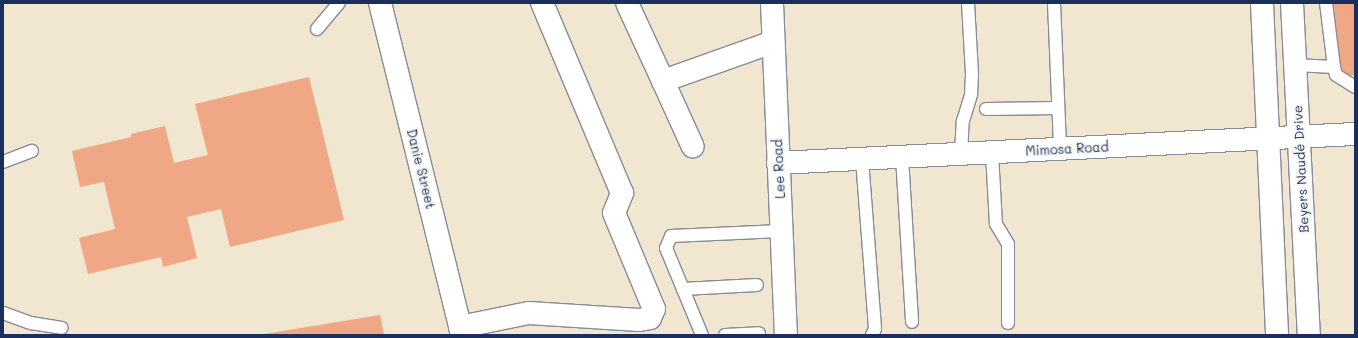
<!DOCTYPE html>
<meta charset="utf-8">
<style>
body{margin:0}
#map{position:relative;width:1358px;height:338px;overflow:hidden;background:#f1e7d1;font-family:Mali,sans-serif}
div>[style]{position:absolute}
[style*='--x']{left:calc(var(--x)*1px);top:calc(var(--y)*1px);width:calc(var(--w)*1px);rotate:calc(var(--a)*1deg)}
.building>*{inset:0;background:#efa785}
.roads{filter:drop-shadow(1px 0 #868b98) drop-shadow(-1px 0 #868b98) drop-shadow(0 1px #868b98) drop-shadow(0 -1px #868b98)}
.service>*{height:12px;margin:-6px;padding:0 6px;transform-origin:6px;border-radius:6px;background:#fff}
.minor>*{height:22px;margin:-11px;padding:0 11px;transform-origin:11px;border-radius:11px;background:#fff}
.primary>*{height:22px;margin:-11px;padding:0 11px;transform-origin:11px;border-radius:11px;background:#fff}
span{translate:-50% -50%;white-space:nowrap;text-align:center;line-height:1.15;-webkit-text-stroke:4px #f6f6f2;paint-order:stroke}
.street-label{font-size:13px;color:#1b2f5e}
.frame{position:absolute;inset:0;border:4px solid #1b2f5e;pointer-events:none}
</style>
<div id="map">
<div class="building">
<div style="clip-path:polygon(1334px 3px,1355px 3px,1355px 75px,1337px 76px)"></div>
<div style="clip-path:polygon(309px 77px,344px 220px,230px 247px,221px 209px,187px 217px,197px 258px,163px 267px,161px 257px,88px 274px,79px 238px,115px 229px,104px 182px,80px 187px,72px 151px,131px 137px,131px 134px,165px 126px,174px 163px,208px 155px,195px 104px)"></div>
<div style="clip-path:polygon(380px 315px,384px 335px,264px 335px,264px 334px)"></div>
</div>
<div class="roads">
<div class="service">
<div style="--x:1054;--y:3;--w:146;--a:87.6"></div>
<div style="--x:317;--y:29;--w:34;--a:-50"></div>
<div style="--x:1295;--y:65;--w:39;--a:3"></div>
<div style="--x:1334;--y:67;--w:64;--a:-97.1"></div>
<div style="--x:1334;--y:67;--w:8;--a:76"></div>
<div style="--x:1336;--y:75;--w:22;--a:32"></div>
<div style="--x:986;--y:109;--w:72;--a:-0.8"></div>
<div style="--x:992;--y:153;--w:71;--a:86.8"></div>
<div style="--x:996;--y:224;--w:23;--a:59"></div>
<div style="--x:1008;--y:244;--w:79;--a:90"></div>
<div style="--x:961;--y:154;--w:33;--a:-87"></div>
<div style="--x:963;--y:121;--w:28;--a:-73"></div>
<div style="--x:971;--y:94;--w:20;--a:-87"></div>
<div style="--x:972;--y:74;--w:71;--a:-93.2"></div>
<div style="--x:902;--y:157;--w:165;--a:86.5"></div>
<div style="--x:862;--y:159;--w:170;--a:85.6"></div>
<div style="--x:875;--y:329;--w:7;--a:117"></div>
<div style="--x:3;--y:162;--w:31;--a:-21"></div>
<div style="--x:683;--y:289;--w:74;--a:-3.1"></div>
<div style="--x:3;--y:313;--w:30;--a:20"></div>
<div style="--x:31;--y:323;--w:31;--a:9"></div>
<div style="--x:702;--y:335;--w:94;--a:-112.5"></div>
<div style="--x:666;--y:248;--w:13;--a:-67"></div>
<div style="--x:671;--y:236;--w:110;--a:-2.6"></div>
<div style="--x:725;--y:335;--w:34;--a:-3"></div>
</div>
<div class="minor">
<div style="--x:380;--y:3;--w:342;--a:76.1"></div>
<div style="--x:627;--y:3;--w:86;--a:65.2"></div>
<div style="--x:663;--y:81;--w:117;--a:-19.5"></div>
<div style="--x:772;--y:3;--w:332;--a:87.6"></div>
<div style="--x:663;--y:81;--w:72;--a:65.6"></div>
<div style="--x:778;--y:163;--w:578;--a:-2.88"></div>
<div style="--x:460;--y:327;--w:70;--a:-11.5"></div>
<div style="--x:529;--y:313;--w:110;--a:3.6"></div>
<div style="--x:639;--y:320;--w:11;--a:-10"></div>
<div style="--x:650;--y:318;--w:10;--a:-66"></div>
<div style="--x:654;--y:309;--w:104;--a:-112.6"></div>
<div style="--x:614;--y:213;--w:22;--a:-68"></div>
<div style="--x:622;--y:193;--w:206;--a:-112.8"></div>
</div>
<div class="primary">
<div style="--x:1262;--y:3;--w:332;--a:87.4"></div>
<div style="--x:1292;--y:3;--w:332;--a:87.1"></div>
</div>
</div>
<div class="street-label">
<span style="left:1067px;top:149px;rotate:-3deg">Mimosa Road</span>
<span style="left:421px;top:169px;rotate:76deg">Danie Street</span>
<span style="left:779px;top:169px;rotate:-93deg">Lee Road</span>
<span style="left:1301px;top:169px;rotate:-93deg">Beyers Naudé Drive</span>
</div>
<div class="frame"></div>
</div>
